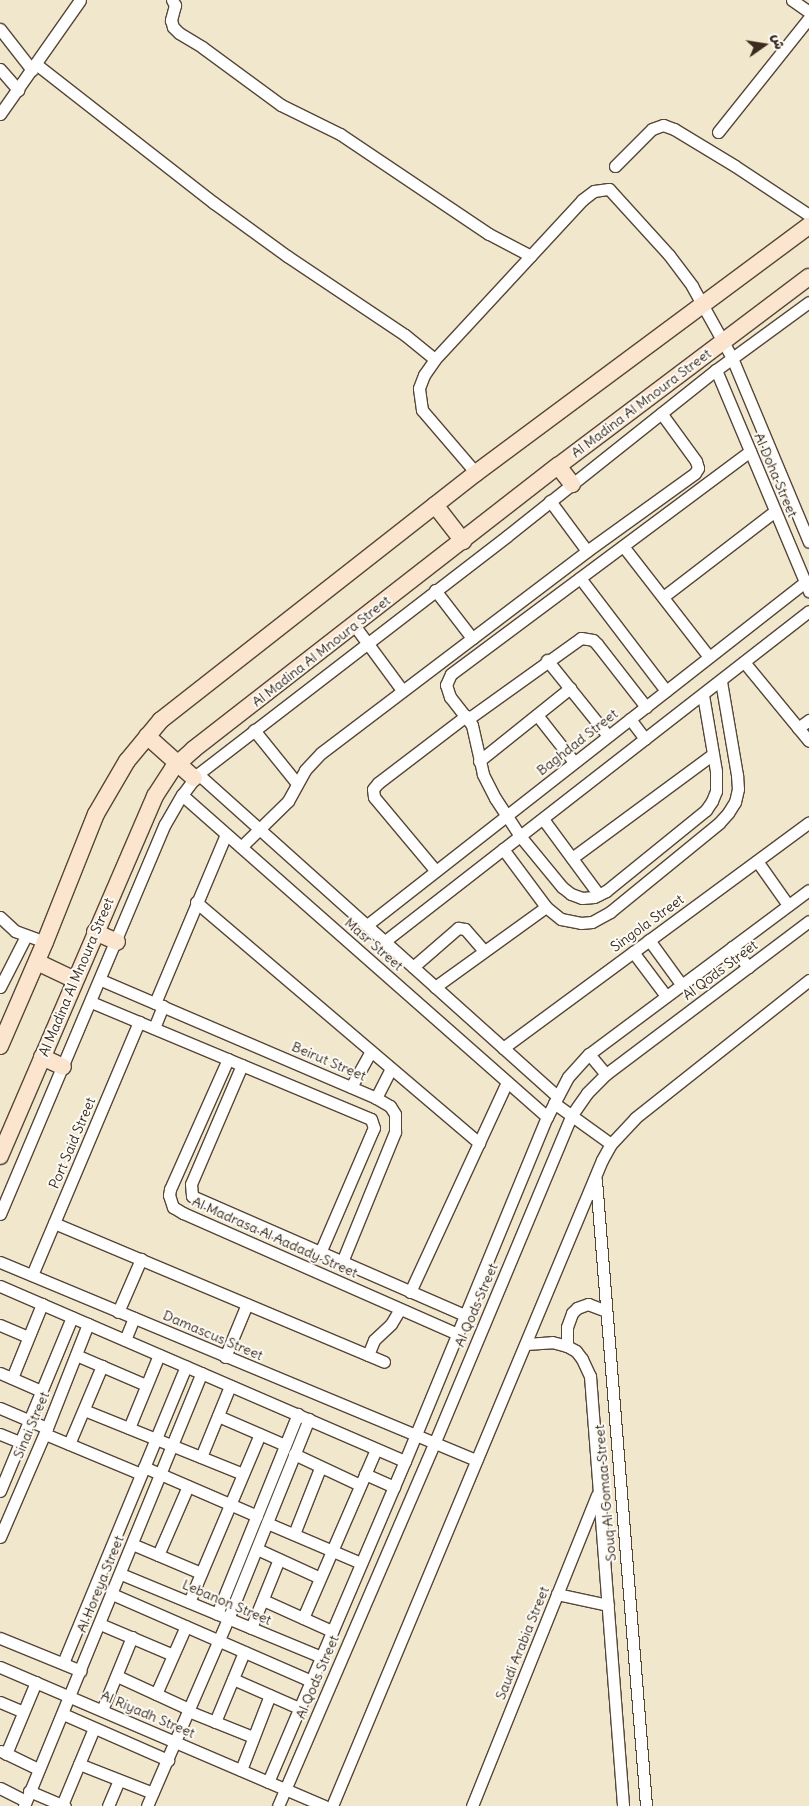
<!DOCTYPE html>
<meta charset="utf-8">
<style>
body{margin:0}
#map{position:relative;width:809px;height:1806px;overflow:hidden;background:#f1e7cd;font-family:Delius,"Playpen Sans Arabic",sans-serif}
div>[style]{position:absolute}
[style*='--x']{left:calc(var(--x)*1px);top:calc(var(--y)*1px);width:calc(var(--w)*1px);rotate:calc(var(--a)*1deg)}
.roads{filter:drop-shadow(1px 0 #564638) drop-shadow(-1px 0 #564638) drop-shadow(0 1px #564638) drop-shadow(0 -1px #564638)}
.minor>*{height:11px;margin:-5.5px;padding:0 5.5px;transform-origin:5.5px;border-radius:5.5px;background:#fff}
.secondary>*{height:16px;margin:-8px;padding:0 8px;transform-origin:8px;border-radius:8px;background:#fbe5cf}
span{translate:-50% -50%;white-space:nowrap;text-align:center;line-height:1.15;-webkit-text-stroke:4px #fdfcf7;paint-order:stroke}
.street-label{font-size:14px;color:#3b2a1e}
.north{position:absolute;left:739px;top:20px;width:50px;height:50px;-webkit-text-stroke:4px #fdfcf7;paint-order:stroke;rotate:77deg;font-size:14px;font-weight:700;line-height:20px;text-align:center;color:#3b2a1e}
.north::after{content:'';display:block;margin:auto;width:18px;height:22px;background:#3b2a1e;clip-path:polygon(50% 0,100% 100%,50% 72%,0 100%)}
</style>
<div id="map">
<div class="roads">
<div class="minor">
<div style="--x:172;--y:0;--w:6;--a:59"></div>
<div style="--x:175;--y:5;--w:16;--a:105"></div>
<div style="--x:171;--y:20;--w:7;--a:74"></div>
<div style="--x:173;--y:27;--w:8;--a:45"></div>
<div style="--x:179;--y:33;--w:27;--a:31"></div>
<div style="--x:202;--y:47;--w:98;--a:36.3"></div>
<div style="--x:281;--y:105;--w:66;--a:26.2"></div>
<div style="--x:340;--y:134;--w:179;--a:33.9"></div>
<div style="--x:489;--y:234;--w:47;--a:27.6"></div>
<div style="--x:792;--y:0;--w:21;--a:35"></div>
<div style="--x:0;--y:29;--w:52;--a:52"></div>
<div style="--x:36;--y:64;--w:226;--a:38"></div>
<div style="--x:214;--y:203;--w:90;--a:36"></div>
<div style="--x:287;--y:256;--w:142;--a:33.8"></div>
<div style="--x:405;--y:335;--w:38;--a:39"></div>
<div style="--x:0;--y:69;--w:28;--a:49"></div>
<div style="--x:0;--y:114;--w:139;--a:-54.9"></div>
<div style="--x:718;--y:132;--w:146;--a:-51.4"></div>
<div style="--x:615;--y:166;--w:52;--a:-45"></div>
<div style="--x:652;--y:129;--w:12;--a:-20"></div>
<div style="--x:663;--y:125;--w:12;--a:20"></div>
<div style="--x:674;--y:129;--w:71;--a:31.2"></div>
<div style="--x:735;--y:166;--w:89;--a:33.5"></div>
<div style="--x:716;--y:370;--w:240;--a:67.2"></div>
<div style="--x:476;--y:473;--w:83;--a:-130.6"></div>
<div style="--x:422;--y:410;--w:22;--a:-98"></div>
<div style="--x:419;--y:388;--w:14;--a:-69"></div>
<div style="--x:424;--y:375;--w:19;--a:-55"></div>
<div style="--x:435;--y:359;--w:217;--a:-47.2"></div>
<div style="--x:582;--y:200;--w:15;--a:-37"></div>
<div style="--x:594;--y:191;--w:15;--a:-8"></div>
<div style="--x:609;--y:189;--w:89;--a:47.7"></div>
<div style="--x:669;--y:255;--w:39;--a:53"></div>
<div style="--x:692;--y:286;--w:82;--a:60.9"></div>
<div style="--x:732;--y:358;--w:199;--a:67.3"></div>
<div style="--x:550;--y:501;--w:62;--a:53.5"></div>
<div style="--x:623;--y:546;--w:140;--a:52.2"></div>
<div style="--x:580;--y:578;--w:142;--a:52.7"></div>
<div style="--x:435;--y:590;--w:61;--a:52.4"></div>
<div style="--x:663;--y:597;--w:141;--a:-37.5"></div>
<div style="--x:354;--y:625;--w:81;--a:53.6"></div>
<div style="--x:547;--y:660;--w:97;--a:51.2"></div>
<div style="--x:744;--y:662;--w:102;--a:50.6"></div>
<div style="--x:703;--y:695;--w:77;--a:80.3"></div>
<div style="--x:716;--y:771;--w:20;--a:90"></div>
<div style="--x:716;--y:791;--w:11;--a:112"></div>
<div style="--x:712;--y:801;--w:11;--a:124"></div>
<div style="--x:706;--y:810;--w:129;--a:141"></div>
<div style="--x:606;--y:891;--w:13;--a:153"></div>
<div style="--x:594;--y:897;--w:12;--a:175"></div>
<div style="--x:582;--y:898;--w:12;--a:-160"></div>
<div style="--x:571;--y:894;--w:11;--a:-142"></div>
<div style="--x:562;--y:887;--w:66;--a:-129.5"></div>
<div style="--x:520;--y:836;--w:45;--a:-123.3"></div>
<div style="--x:495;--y:798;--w:27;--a:-117"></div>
<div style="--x:483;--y:774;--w:50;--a:-102.7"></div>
<div style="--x:472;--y:725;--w:36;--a:-128"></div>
<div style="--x:450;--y:697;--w:13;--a:-108"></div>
<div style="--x:446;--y:685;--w:12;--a:-66"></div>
<div style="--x:451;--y:674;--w:373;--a:-36.7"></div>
<div style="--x:537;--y:715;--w:60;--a:51.8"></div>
<div style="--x:468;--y:719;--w:139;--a:-35.6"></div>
<div style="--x:581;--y:638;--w:12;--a:9"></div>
<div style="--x:593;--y:640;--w:6;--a:45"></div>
<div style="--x:597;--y:644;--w:80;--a:52.1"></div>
<div style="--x:630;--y:719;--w:25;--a:53"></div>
<div style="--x:798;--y:728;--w:14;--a:-36"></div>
<div style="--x:254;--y:730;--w:67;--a:51.1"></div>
<div style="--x:479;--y:761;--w:117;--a:-38.7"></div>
<div style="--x:198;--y:774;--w:482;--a:41.9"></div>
<div style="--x:182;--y:795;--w:487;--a:41.4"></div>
<div style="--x:543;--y:819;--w:94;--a:53.6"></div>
<div style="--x:241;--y:847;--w:66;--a:-44.4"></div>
<div style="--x:288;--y:801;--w:35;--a:-61"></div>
<div style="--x:305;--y:770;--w:23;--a:-47"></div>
<div style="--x:321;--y:753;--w:334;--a:-37.2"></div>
<div style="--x:587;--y:551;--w:133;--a:-35.8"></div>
<div style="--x:695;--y:473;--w:6;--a:-59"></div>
<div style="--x:698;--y:468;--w:7;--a:-106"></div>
<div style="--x:696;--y:461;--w:59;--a:-126.1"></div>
<div style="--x:503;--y:849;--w:72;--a:53.4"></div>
<div style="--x:546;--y:907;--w:19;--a:39"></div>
<div style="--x:561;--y:919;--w:20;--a:11"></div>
<div style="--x:581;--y:923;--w:11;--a:-5"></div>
<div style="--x:592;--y:922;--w:21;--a:-29"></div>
<div style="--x:610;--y:912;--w:141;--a:-39.2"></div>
<div style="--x:719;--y:823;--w:13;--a:-48"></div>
<div style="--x:728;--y:813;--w:13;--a:-58"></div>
<div style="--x:735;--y:802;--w:13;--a:-77"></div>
<div style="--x:738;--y:789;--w:14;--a:-94"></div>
<div style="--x:737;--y:775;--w:95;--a:-99.7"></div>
<div style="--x:572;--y:858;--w:175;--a:-36.4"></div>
<div style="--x:757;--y:861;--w:54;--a:54.8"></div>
<div style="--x:435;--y:870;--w:95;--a:-129.9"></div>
<div style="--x:374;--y:797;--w:8;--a:-97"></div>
<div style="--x:373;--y:789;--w:8;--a:-50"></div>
<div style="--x:378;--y:783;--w:111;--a:-37.3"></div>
<div style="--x:196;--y:902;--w:372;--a:40.4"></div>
<div style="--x:0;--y:917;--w:21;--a:43"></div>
<div style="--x:15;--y:931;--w:32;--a:20"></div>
<div style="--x:367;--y:925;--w:556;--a:-38.06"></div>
<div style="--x:649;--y:940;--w:54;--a:54"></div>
<div style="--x:385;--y:941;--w:537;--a:-37.89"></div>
<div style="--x:732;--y:947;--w:26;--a:51"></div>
<div style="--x:633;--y:952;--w:55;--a:53.1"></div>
<div style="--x:413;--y:967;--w:60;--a:-40.9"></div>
<div style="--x:458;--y:928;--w:7;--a:8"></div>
<div style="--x:465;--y:929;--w:29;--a:49"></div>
<div style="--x:101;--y:980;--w:299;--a:23.2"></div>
<div style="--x:376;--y:1098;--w:16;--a:30"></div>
<div style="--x:390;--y:1106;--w:9;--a:58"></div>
<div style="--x:395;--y:1114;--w:18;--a:90"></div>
<div style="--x:395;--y:1132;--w:140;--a:112.2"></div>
<div style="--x:0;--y:987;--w:57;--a:-63"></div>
<div style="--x:435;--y:987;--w:137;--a:-35.8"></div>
<div style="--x:91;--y:1002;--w:303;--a:22.7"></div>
<div style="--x:371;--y:1119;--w:9;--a:72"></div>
<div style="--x:374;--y:1128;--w:4;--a:117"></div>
<div style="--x:372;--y:1132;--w:132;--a:113.3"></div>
<div style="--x:155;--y:1003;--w:183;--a:-67.2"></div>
<div style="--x:154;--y:1028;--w:24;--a:-68"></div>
<div style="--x:503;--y:1048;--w:380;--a:-36.4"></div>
<div style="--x:589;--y:1054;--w:26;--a:50"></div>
<div style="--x:228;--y:1059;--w:142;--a:114"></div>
<div style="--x:170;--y:1189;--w:6;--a:99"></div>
<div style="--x:169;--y:1195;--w:13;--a:72"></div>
<div style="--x:173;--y:1207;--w:12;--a:31"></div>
<div style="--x:183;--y:1213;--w:300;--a:23.8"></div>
<div style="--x:242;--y:1065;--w:129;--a:113.2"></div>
<div style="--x:191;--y:1184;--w:12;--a:85"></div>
<div style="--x:192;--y:1196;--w:298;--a:23.6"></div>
<div style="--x:351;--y:1087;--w:41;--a:-60.9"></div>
<div style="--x:376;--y:1098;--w:33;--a:-63"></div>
<div style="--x:554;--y:1103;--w:70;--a:35.7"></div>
<div style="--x:596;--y:1180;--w:628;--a:85.43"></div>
<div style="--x:0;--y:1214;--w:423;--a:-67.1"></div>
<div style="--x:165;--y:824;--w:34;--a:-60"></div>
<div style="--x:182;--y:795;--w:26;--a:-53"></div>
<div style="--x:198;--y:774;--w:390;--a:-37.6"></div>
<div style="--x:507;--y:536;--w:267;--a:-38.5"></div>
<div style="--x:716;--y:370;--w:115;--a:-36.2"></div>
<div style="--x:54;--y:1223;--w:358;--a:22.8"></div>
<div style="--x:0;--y:1262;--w:516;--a:22.59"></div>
<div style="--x:32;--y:1275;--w:275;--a:-67.1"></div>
<div style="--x:0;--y:1286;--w:441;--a:23.4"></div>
<div style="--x:410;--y:1292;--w:231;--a:-65.2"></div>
<div style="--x:118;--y:1312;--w:58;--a:-66.5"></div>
<div style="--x:0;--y:1325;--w:30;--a:23"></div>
<div style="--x:125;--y:1340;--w:24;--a:-68"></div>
<div style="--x:526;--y:1344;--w:26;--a:-4"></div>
<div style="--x:552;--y:1342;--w:16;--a:15"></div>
<div style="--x:567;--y:1346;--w:10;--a:29"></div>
<div style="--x:576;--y:1351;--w:10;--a:53"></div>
<div style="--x:582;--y:1359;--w:19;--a:65"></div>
<div style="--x:590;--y:1376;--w:431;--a:85.6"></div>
<div style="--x:567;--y:1346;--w:19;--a:-90"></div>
<div style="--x:567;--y:1327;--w:15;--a:-70"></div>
<div style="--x:572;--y:1313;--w:7;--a:-45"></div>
<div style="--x:577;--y:1308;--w:12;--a:-20"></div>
<div style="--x:588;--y:1304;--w:17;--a:21"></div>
<div style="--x:76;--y:1355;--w:76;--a:23.2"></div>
<div style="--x:368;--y:1355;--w:16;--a:-68"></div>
<div style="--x:374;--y:1340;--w:23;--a:-43"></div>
<div style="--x:391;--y:1324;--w:17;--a:-59"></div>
<div style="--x:225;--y:1357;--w:57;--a:-67.5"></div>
<div style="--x:0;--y:1373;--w:45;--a:23.7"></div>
<div style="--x:12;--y:1378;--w:80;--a:-67.9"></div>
<div style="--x:0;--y:1408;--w:51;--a:23.1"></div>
<div style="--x:84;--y:1410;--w:171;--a:21.9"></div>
<div style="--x:218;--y:1416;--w:73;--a:23.4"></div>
<div style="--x:129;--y:1428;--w:79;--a:-67.7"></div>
<div style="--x:0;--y:1434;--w:22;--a:22"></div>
<div style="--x:45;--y:1434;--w:104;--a:22.6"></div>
<div style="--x:69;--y:1444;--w:85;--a:-67.1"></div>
<div style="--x:294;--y:1454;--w:73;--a:25.2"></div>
<div style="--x:201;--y:1457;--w:77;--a:-67.8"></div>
<div style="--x:144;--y:1467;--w:123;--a:23.4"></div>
<div style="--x:365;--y:1474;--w:32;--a:24"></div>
<div style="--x:0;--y:1491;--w:188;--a:-67.5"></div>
<div style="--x:267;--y:1523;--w:102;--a:23.1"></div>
<div style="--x:294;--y:1534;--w:71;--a:-68.5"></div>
<div style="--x:0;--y:1537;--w:119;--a:-66.7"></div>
<div style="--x:47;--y:1428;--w:112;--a:-68.5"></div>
<div style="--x:132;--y:1544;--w:75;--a:22.8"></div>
<div style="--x:257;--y:1549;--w:69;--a:24.7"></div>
<div style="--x:158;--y:1555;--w:75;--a:-66.5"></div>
<div style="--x:121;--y:1574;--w:217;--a:22.5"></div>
<div style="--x:112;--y:1594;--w:217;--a:23.6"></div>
<div style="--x:557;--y:1594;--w:52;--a:12.2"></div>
<div style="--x:263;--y:1600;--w:76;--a:24.2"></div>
<div style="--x:189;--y:1602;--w:182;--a:-67.1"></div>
<div style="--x:217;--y:1614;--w:216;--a:-68"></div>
<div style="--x:303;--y:1618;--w:184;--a:-66.6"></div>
<div style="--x:100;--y:1624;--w:79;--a:23"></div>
<div style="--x:251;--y:1628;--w:74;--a:-67.9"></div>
<div style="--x:0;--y:1638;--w:87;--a:22.2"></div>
<div style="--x:63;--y:1663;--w:321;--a:-67.5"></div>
<div style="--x:0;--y:1667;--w:353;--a:23.2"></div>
<div style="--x:117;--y:1676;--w:79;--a:24.6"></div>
<div style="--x:233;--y:1679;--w:72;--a:23.7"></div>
<div style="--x:156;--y:1694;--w:74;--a:-66.2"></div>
<div style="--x:0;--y:1702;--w:25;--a:23"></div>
<div style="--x:102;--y:1710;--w:79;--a:-67.7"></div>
<div style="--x:188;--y:1711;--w:70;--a:21.8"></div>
<div style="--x:63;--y:1714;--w:115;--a:23.7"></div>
<div style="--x:215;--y:1722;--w:76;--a:-67.5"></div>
<div style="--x:1;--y:1751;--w:41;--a:25.9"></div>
<div style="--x:6;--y:1754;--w:78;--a:-67.4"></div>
<div style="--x:79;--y:1764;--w:79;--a:21.4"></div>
<div style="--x:241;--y:1770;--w:80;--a:-68.9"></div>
<div style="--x:268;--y:1782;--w:349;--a:-66.9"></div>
<div style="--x:405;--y:1461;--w:372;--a:-67.6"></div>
<div style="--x:547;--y:1117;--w:45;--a:-62.3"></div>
<div style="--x:568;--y:1077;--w:31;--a:-48"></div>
<div style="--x:589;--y:1054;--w:274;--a:-36.7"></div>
<div style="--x:0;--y:1788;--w:28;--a:27"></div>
<div style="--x:29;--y:1791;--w:39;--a:23"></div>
<div style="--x:62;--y:1805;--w:83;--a:-67.4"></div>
<div style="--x:24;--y:1806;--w:468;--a:-67.7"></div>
<div style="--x:108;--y:1806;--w:28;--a:-67"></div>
<div style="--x:147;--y:1806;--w:204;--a:-66.6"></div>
<div style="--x:228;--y:1619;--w:216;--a:-68"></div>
<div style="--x:278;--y:1806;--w:394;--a:-66.7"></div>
<div style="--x:434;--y:1444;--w:355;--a:-67.3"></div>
<div style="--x:571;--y:1116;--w:28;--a:-55"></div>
<div style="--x:587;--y:1093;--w:27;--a:-45"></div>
<div style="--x:606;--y:1074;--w:254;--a:-37"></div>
<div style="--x:332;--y:1806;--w:700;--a:-67.32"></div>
<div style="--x:602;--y:1160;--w:18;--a:-61"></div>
<div style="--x:611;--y:1144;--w:35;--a:-47"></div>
<div style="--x:635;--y:1118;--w:222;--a:-38.4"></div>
<div style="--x:472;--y:1806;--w:335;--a:-68.1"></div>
</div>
<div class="secondary">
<div style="--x:558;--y:466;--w:23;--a:52"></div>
<div style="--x:435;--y:505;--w:46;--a:52.1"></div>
<div style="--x:147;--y:736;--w:63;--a:41.8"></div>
<div style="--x:95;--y:932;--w:24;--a:24"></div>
<div style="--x:37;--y:962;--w:42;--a:25.3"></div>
<div style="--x:0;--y:1046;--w:113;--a:-66.6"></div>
<div style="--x:45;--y:942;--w:138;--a:-68.3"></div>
<div style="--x:96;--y:814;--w:61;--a:-59.7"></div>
<div style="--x:127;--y:761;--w:53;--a:-50.3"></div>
<div style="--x:161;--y:720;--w:400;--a:-38.1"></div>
<div style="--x:476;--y:473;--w:415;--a:-36.6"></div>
<div style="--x:42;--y:1057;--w:23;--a:25"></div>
<div style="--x:0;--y:1156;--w:392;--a:-66.7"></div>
<div style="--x:155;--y:796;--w:33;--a:-57"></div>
<div style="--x:173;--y:768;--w:28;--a:-42"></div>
<div style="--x:194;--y:749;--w:461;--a:-37.9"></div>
<div style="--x:558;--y:466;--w:314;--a:-37"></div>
</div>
</div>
<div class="street-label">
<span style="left:641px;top:403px;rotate:-37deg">Al Madina Al Mnoura Street</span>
<span style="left:776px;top:475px;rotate:67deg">Al Doha Street</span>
<span style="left:321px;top:651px;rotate:-38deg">Al Madina Al Mnoura Street</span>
<span style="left:577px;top:742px;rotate:-38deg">Baghdad Street</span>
<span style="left:647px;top:923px;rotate:-36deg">Singola Street</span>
<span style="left:374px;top:944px;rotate:41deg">Masr Street</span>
<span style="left:720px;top:970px;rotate:-37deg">Al Qods Street</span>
<span style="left:76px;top:977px;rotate:-67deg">Al Madina Al Mnoura Street</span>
<span style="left:329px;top:1061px;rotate:23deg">Beirut Street</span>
<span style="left:72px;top:1143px;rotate:-67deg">Port Said Street</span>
<span style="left:275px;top:1237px;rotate:24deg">Al Madrasa Al Aadady Street</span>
<span style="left:476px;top:1305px;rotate:-67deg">Al Qods Street</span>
<span style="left:213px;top:1335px;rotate:23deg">Damascus Street</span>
<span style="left:31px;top:1425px;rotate:-67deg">Sinai Street</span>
<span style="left:605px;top:1493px;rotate:-95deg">Souq Al Gomaa Street</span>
<span style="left:100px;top:1584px;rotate:-68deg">Al Horeya Street</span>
<span style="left:227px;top:1602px;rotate:23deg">Lebanon Street</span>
<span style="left:522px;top:1643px;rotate:-68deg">Saudi Arabia Street</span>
<span style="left:317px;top:1677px;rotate:-67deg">Al Qods Street</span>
<span style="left:148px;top:1714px;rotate:23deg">Al Riyadh Street</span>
</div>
<div class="north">ش</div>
</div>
